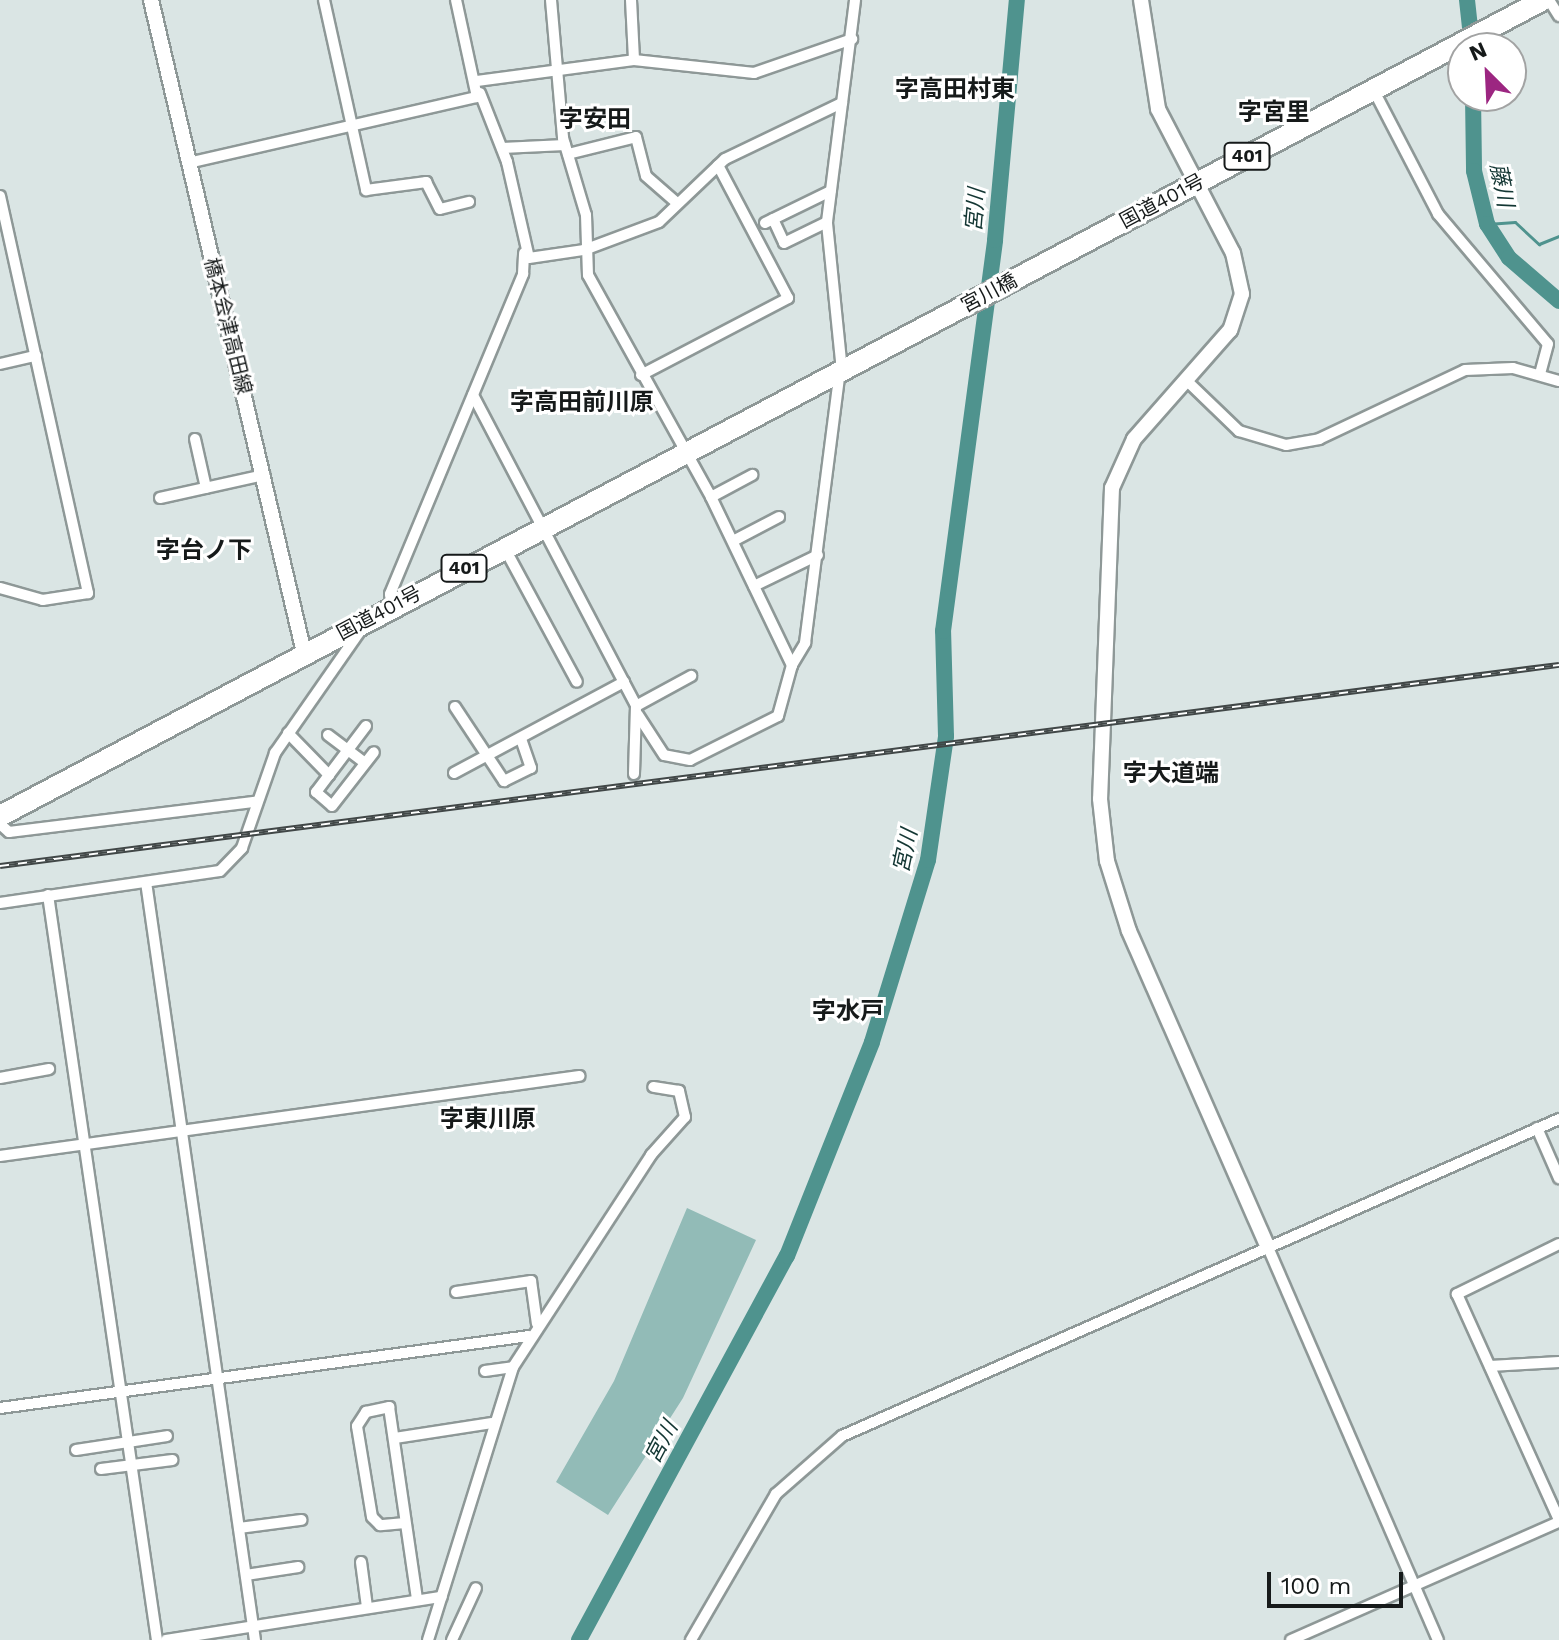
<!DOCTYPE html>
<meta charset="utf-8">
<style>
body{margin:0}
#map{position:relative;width:1559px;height:1640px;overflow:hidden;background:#dae5e4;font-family:"Work Sans","Noto Sans JP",sans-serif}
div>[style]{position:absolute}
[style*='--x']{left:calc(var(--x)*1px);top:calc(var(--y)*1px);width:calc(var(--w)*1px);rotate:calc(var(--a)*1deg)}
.green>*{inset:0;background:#92bbb7}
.stream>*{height:3px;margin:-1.5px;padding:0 1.5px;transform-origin:1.5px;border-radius:1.5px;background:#4f938e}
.river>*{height:16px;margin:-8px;padding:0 8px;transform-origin:8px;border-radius:8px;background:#4f938e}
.roads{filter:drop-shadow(2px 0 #8e9897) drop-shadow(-2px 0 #8e9897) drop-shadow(0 2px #8e9897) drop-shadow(0 -2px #8e9897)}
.street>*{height:10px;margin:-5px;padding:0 5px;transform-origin:5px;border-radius:5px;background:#fff}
.secondary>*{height:14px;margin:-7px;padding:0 7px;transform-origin:7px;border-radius:7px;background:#fff}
.highway>*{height:20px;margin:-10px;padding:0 10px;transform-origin:10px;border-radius:10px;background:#fff}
.rail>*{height:6px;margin-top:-3px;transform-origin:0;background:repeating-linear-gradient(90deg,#fff 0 9px,#414747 0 18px);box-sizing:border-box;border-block:2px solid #414747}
span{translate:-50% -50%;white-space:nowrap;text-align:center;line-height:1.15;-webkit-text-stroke:6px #fff;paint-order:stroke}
.shield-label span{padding:2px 6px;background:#fff;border:2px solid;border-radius:6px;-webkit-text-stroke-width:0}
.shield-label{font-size:18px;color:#161a1a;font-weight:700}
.street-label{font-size:20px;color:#161a1a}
.water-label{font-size:22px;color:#133633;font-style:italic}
.quarter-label{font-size:24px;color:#161a1a;font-weight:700}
.north{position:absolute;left:1447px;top:32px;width:80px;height:80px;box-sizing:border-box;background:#fff;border:2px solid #a2a3a3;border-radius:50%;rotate:336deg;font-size:22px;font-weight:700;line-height:32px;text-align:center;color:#161a1a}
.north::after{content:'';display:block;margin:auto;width:28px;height:36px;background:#9c2681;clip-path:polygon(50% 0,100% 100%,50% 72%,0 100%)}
.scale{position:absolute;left:1267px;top:1572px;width:136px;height:36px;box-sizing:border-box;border:4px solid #161a1a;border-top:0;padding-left:10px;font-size:24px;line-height:28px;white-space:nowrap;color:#161a1a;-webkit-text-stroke:6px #fff;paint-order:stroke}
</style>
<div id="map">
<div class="green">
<div style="clip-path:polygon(687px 1208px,756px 1240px,683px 1398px,608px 1515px,556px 1482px,614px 1381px)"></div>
</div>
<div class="stream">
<div style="--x:1487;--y:224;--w:28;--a:-4"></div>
<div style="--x:1515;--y:222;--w:33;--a:43"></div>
<div style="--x:1539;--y:244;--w:22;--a:-22"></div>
</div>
<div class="river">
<div style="--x:1467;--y:0;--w:46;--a:83.8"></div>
<div style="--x:1473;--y:96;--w:75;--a:89.2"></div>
<div style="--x:1474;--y:171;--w:55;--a:76.2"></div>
<div style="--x:1487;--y:224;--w:40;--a:57.1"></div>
<div style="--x:1509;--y:258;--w:66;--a:40.7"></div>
<div style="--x:579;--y:1640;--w:437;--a:-61.6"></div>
<div style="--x:787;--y:1256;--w:230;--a:-68.3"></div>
<div style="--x:872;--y:1042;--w:190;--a:-72.9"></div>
<div style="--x:928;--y:860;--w:125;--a:-81.7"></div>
<div style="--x:946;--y:736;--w:105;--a:-91.6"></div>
<div style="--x:943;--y:631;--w:394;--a:-82.4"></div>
<div style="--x:995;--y:240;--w:241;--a:-84.8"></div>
</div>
<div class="roads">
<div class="street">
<div style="--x:324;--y:0;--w:195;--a:77.5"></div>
<div style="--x:366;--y:190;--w:61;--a:-7.6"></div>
<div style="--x:426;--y:182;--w:30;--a:63"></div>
<div style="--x:440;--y:209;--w:30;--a:-14"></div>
<div style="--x:551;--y:0;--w:139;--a:85"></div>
<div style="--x:563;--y:138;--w:80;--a:73.4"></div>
<div style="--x:586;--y:215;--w:60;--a:88.1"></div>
<div style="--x:588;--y:275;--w:254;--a:61"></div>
<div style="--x:711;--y:497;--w:187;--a:64.3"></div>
<div style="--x:792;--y:665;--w:53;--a:105.4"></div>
<div style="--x:778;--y:716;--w:98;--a:153.4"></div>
<div style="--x:690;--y:760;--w:26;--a:-169"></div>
<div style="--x:664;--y:755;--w:48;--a:-123"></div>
<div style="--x:631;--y:0;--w:60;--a:87.1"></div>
<div style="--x:1549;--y:0;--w:19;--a:58"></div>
<div style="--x:477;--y:81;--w:158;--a:-7.6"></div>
<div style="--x:634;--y:60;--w:121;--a:6.2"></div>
<div style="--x:754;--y:73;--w:104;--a:-19.1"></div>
<div style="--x:1373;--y:89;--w:141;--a:62.5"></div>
<div style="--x:1438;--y:214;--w:170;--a:49.8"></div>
<div style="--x:1548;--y:344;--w:30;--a:105"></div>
<div style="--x:480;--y:93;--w:74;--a:68.6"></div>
<div style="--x:507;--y:162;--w:98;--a:77.1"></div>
<div style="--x:529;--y:258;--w:56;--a:-8.3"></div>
<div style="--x:584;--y:250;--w:80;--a:-20.5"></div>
<div style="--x:659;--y:222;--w:91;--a:-43.7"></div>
<div style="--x:725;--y:159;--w:130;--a:-25.6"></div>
<div style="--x:502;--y:148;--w:63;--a:-2.7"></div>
<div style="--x:568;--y:154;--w:70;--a:-14"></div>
<div style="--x:636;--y:137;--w:40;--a:75.6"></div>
<div style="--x:646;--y:176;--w:38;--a:41"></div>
<div style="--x:188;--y:163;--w:296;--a:-12.9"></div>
<div style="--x:477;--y:97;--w:99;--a:-102.2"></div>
<div style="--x:0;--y:196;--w:407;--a:77.5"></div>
<div style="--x:88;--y:593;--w:46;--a:171.2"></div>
<div style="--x:43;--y:600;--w:45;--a:-164.4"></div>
<div style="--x:773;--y:219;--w:26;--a:65"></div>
<div style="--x:784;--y:243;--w:48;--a:-26"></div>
<div style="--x:765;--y:223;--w:73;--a:-25.9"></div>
<div style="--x:0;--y:364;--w:37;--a:-13"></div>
<div style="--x:641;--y:375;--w:166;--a:-27.6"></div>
<div style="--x:788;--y:298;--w:150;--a:-117.8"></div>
<div style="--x:1186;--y:380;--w:74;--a:43.9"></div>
<div style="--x:1239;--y:431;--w:49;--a:16.6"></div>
<div style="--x:1286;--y:445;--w:34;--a:-10"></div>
<div style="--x:1319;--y:439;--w:161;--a:-25.3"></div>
<div style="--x:1465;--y:370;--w:48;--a:-2.4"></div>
<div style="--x:1513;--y:368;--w:48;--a:15.8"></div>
<div style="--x:473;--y:395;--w:351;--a:62.3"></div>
<div style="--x:636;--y:706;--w:68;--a:91.7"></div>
<div style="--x:195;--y:439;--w:50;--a:77.3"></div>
<div style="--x:711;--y:497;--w:47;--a:-28.2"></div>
<div style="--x:160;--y:498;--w:107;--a:-12.5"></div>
<div style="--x:733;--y:541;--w:52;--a:-27.6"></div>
<div style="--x:504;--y:547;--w:153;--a:61.6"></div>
<div style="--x:754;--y:586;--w:71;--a:-25.8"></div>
<div style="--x:392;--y:607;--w:13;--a:-99"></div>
<div style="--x:390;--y:594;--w:347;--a:-67.4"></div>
<div style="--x:523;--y:274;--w:21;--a:-87"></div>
<div style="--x:792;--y:665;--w:26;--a:-59"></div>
<div style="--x:805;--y:643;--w:284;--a:-82.7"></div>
<div style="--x:841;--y:361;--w:140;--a:-95.8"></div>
<div style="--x:827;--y:222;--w:224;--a:-82.8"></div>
<div style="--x:636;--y:706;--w:63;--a:-28.6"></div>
<div style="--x:455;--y:707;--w:89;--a:56.5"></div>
<div style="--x:504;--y:781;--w:30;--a:-26"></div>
<div style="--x:531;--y:768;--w:31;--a:-109"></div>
<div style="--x:366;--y:726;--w:83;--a:127.1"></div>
<div style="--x:316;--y:792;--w:21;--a:41"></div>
<div style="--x:332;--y:806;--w:68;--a:-52.1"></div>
<div style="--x:288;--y:733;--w:59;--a:45.7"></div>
<div style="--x:328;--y:735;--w:46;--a:37.1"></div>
<div style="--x:454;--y:773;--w:193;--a:-28.2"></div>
<div style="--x:0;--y:824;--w:12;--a:42"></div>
<div style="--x:9;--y:832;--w:248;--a:-7"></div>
<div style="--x:146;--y:882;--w:766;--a:81.82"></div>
<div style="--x:48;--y:895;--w:753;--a:81.68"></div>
<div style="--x:0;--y:903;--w:222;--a:-8.3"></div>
<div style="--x:220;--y:871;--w:32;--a:-46"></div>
<div style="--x:242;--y:848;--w:101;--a:-70.8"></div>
<div style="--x:275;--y:753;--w:149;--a:-55.1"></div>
<div style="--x:0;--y:1078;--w:50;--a:-10.4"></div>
<div style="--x:1537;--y:1128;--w:55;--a:66.3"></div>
<div style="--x:0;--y:1156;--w:585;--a:-7.87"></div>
<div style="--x:1559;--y:1244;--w:114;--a:153.9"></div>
<div style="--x:1457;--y:1294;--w:248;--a:65.7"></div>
<div style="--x:1267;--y:1245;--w:430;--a:66.6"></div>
<div style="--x:456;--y:1292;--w:76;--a:-8.3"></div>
<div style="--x:531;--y:1281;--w:43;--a:82.1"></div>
<div style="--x:1490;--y:1366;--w:69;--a:-3.3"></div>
<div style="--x:485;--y:1371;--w:28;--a:-8"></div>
<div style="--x:0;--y:1408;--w:534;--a:-7.75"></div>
<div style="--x:395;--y:1438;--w:98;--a:-8.8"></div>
<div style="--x:76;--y:1450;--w:92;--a:-8.7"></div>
<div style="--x:101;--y:1469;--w:72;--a:-7.2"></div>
<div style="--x:405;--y:1523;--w:25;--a:175"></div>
<div style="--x:380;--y:1525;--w:11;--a:-135"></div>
<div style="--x:372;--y:1517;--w:92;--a:-99.4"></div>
<div style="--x:357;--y:1426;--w:17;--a:-57"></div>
<div style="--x:366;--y:1412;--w:24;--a:-12"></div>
<div style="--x:389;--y:1407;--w:195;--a:81.7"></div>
<div style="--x:239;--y:1528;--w:63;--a:-7.4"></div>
<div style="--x:361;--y:1562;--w:45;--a:82.4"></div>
<div style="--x:246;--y:1575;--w:53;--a:-8.7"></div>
<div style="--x:166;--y:1640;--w:279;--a:-8.9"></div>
<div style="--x:428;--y:1640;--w:286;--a:-72.7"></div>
<div style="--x:513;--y:1367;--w:253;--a:-56.9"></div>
<div style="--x:651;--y:1155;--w:51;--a:-48.2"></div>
<div style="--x:685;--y:1117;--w:27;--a:-103"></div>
<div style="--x:679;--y:1091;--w:26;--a:-171"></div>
<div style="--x:452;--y:1640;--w:57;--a:-65.2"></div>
<div style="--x:691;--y:1640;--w:169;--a:-59.8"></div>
<div style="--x:776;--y:1494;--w:88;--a:-41.3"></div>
<div style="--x:842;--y:1436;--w:784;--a:-23.85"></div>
<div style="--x:1291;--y:1640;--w:293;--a:-23.8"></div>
</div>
<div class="secondary">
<div style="--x:151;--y:0;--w:671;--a:76.81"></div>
<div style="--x:1141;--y:0;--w:110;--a:81.1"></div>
<div style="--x:1158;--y:109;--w:162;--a:62.5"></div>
<div style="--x:1233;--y:253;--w:42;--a:77.6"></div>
<div style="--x:1242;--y:294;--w:38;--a:108"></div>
<div style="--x:1230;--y:330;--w:145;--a:131.4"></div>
<div style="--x:1134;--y:439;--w:54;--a:114.2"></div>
<div style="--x:1112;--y:488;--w:311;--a:92.2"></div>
<div style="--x:1100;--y:799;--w:62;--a:83.6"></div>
<div style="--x:1107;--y:861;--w:73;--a:72.6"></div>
<div style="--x:1129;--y:931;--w:343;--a:66.3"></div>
</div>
<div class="highway">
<div style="--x:0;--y:816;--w:1745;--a:-27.87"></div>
</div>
</div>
<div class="rail">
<div style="--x:0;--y:866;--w:1572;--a:-7.35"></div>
</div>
<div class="shield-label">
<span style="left:1247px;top:156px">401</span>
<span style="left:464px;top:568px">401</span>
</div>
<div class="street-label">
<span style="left:1162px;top:201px;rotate:-28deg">国道401号</span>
<span style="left:989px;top:293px;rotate:-28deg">宮川橋</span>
<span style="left:228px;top:326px;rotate:76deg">橋本会津高田線</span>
<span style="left:379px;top:613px;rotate:-28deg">国道401号</span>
</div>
<div class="water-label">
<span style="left:1502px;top:185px;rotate:79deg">藤川</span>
<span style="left:975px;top:210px;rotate:-85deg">宮川</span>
<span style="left:905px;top:851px;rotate:-78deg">宮川</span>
<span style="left:661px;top:1442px;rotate:-62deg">宮川</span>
</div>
<div class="quarter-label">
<span style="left:955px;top:90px">字高田村東</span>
<span style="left:1274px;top:113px">字宮里</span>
<span style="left:595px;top:120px">字安田</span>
<span style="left:582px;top:403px">字高田前川原</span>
<span style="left:204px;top:551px">字台ノ下</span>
<span style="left:1171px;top:774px">字大道端</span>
<span style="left:848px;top:1012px">字水戸</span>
<span style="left:488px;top:1120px">字東川原</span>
</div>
<div class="north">N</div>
<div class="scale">100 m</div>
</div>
